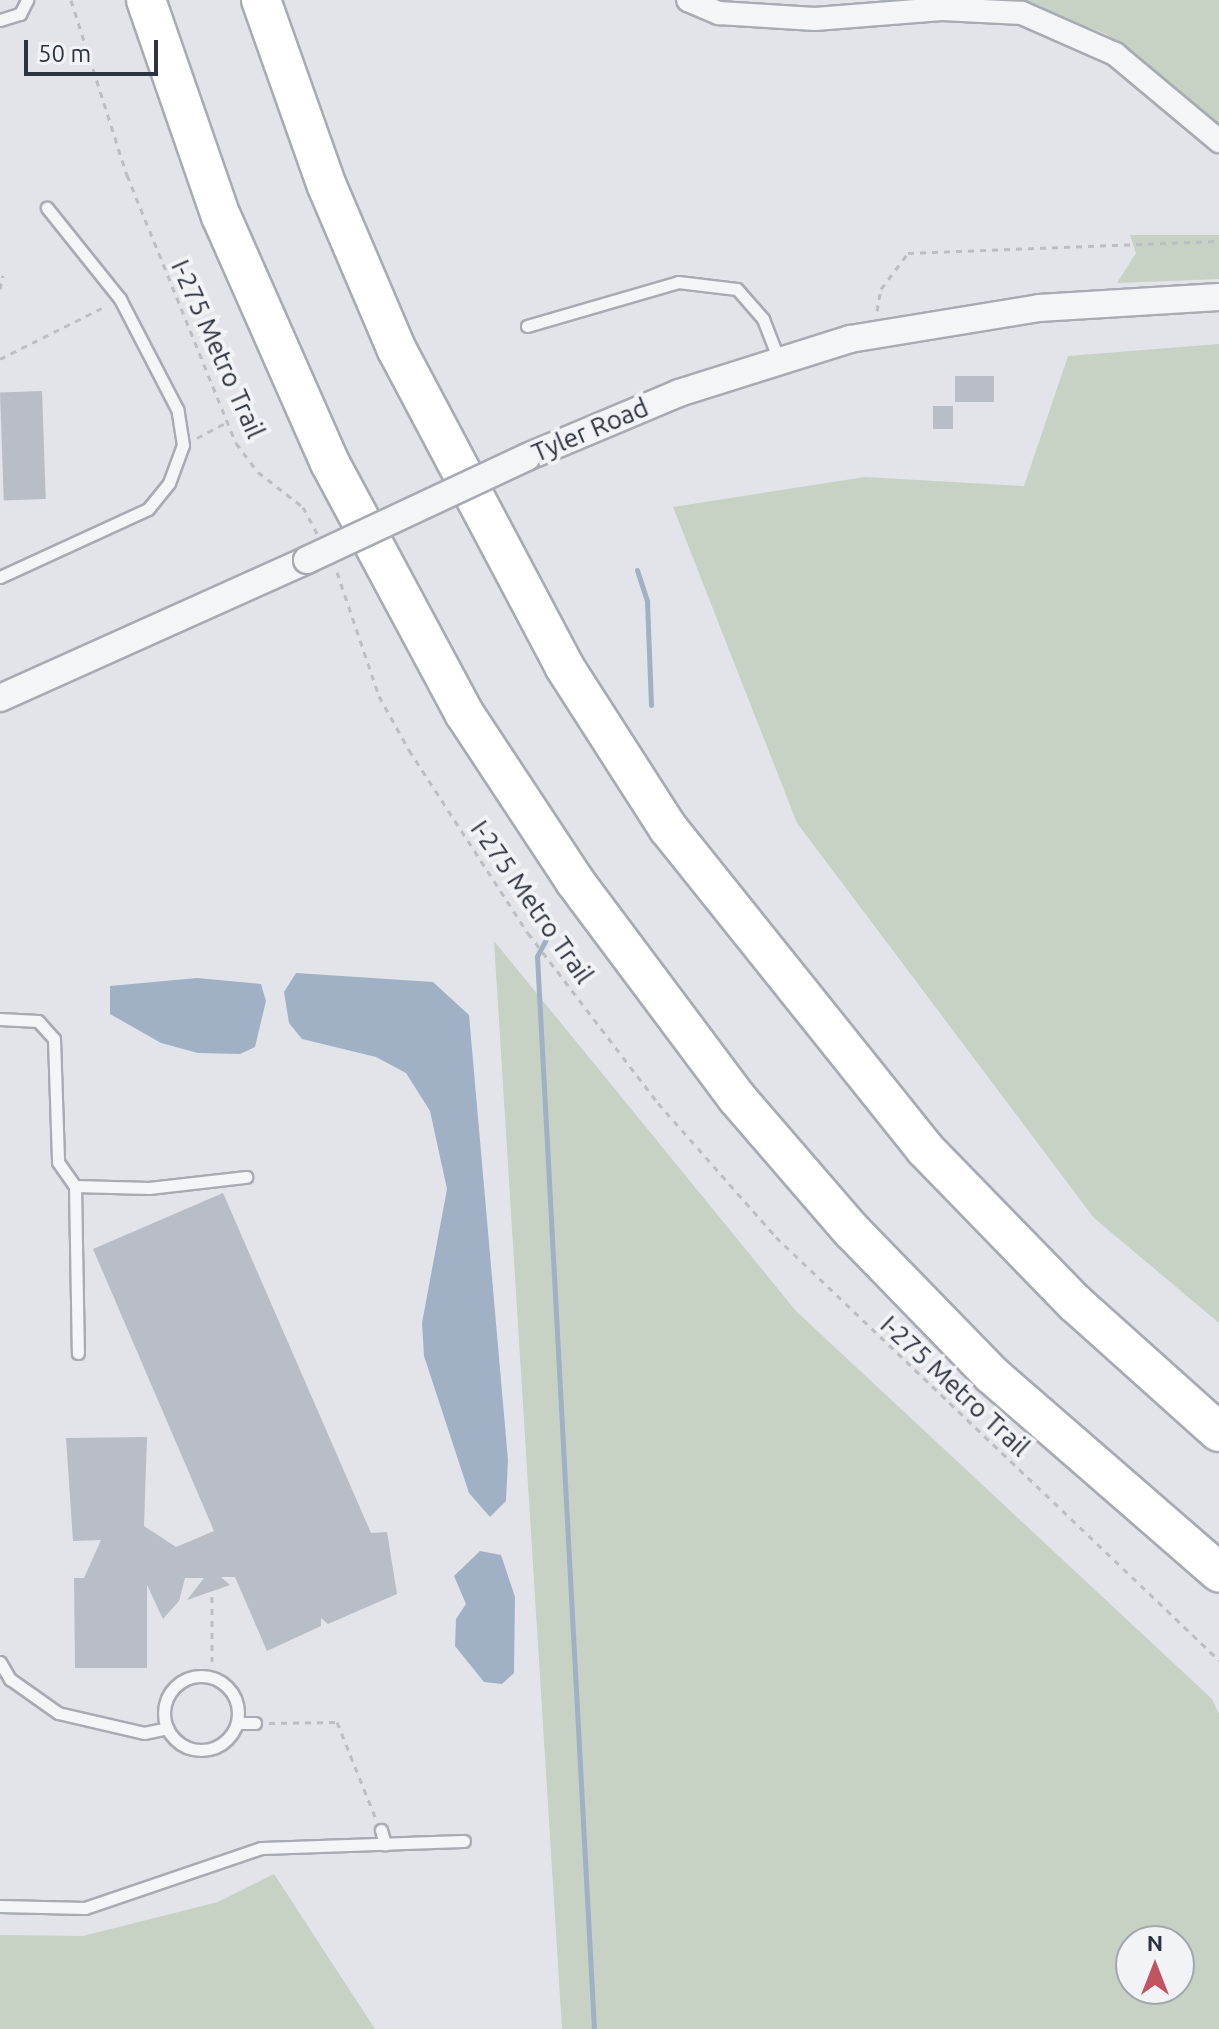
<!DOCTYPE html>
<style>
body{margin:0}
#map{position:relative;width:1219px;height:2029px;overflow:hidden;background:#e2e4e9;font-family:Ubuntu,sans-serif}
div>[style]{position:absolute}
[style*='--x']{left:calc(var(--x)*1px);top:calc(var(--y)*1px);width:calc(var(--w)*1px);rotate:calc(var(--a)*1deg)}
.green>*{inset:0;background:#c7d2c4}
.water>*{inset:0;background:#a0b1c5}
.stream>*{height:5px;margin:-2.5px;padding:0 2.5px;transform-origin:2.5px;border-radius:2.5px;background:#a0b1c5}
.building>*{inset:0;background:#b9bdc5;transform-origin:0 0}
.path>*{height:3px;margin-top:-1.5px;transform-origin:0;background:repeating-linear-gradient(90deg,#bcbec3 0 6px,transparent 0 12px)}
.roads{filter:drop-shadow(2px 0 #a8abb3) drop-shadow(-2px 0 #a8abb3) drop-shadow(0 2px #a8abb3) drop-shadow(0 -2px #a8abb3)}
.service>*{height:11px;margin:-5.5px;padding:0 5.5px;transform-origin:5.5px;border-radius:5.5px;background:#f4f5f7}
.service>.ring{margin:-5.5px;padding:0;box-sizing:content-box;background:none;border:11px solid #f4f5f7;border-radius:50%}
.minor>*{height:22px;margin:-11px;padding:0 11px;transform-origin:11px;border-radius:11px;background:#f4f5f7}
.tertiary>*{height:26px;margin:-13px;padding:0 13px;transform-origin:13px;border-radius:13px;background:#f4f5f7}
.motorway>*{height:38px;margin:-19px;padding:0 19px;transform-origin:19px;border-radius:19px;background:#fff}
.bridges{filter:drop-shadow(2px 0 #a8abb3) drop-shadow(-2px 0 #a8abb3) drop-shadow(0 2px #a8abb3) drop-shadow(0 -2px #a8abb3)}
.tertiary-bridge>*{height:26px;margin:-13px;padding:0 13px;transform-origin:13px;border-radius:13px;background:#f4f5f7}
span{translate:-50% -50%;white-space:nowrap;text-align:center;line-height:1.15;-webkit-text-stroke:8px #f1f3f6;paint-order:stroke}
.street-label{font-size:26px;color:#2c323f}
.north{position:absolute;left:1115px;top:1925px;width:80px;height:80px;box-sizing:border-box;background:#f1f3f6;border:2px solid #a2a6ad;border-radius:50%;rotate:0deg;font-size:22px;font-weight:700;line-height:32px;text-align:center;color:#2c323f}
.north::after{content:'';display:block;margin:auto;width:28px;height:36px;background:#c05460;clip-path:polygon(50% 0,100% 100%,50% 72%,0 100%)}
.scale{position:absolute;left:24px;top:40px;width:134px;height:36px;box-sizing:border-box;border:4px solid #2c323f;border-top:0;padding-left:10px;font-size:24px;line-height:28px;white-space:nowrap;color:#2c323f;-webkit-text-stroke:6px #f1f3f6;paint-order:stroke}
</style>
<div id="map">
<div class="green">
<div style="clip-path:polygon(1017px 0,1219px 0,1219px 128px,1106px 34px)"></div>
<div style="clip-path:polygon(1130px 235px,1219px 235px,1219px 279px,1117px 283px,1136px 253px)"></div>
<div style="clip-path:polygon(1219px 344px,1219px 1323px,1094px 1218px,797px 823px,673px 507px,865px 477px,1024px 486px,1068px 356px)"></div>
<div style="clip-path:polygon(evenodd,494px 941px,796px 1311px,1212px 1699px,1219px 1714px,1219px 2029px,562px 2029px,494px 941px,1131px 1941px,1179px 1941px,1179px 1989px,1131px 1989px,1131px 1941px)"></div>
<div style="clip-path:polygon(274px 1874px,375px 2029px,0 2029px,0 1935px,83px 1936px,218px 1902px)"></div>
</div>
<div class="water">
<div style="clip-path:polygon(296px 973px,433px 982px,469px 1015px,508px 1460px,506px 1501px,490px 1517px,469px 1493px,424px 1356px,422px 1323px,447px 1189px,430px 1111px,406px 1073px,376px 1057px,302px 1039px,289px 1023px,284px 992px)"></div>
<div style="clip-path:polygon(197px 978px,261px 984px,266px 1001px,255px 1047px,240px 1054px,198px 1053px,161px 1043px,110px 1014px,110px 986px)"></div>
<div style="clip-path:polygon(480px 1551px,501px 1555px,515px 1597px,514px 1673px,502px 1684px,484px 1682px,455px 1646px,456px 1619px,466px 1604px,454px 1576px)"></div>
</div>
<div class="stream">
<div style="--x:637;--y:570;--w:33;--a:72"></div>
<div style="--x:647;--y:601;--w:104;--a:87.8"></div>
<div style="--x:552;--y:928;--w:32;--a:118"></div>
<div style="--x:537;--y:956;--w:1075;--a:86.96"></div>
</div>
<div class="building">
<div style="left:955px;top:376px;width:39px;height:26px"></div>
<div style="left:42px;top:391px;width:108px;height:42px;rotate:88deg"></div>
<div style="left:933px;top:406px;width:20px;height:23px"></div>
<div style="clip-path:polygon(223px 1193px,371px 1533px,387px 1532px,397px 1594px,328px 1624px,321px 1618px,321px 1626px,267px 1651px,235px 1577px,221px 1577px,230px 1585px,187px 1600px,204px 1578px,185px 1578px,179px 1601px,163px 1619px,147px 1585px,147px 1668px,75px 1668px,74px 1578px,84px 1578px,101px 1540px,73px 1541px,66px 1438px,147px 1437px,144px 1526px,176px 1547px,214px 1531px,93px 1249px)"></div>
</div>
<div class="path">
<div style="--x:71;--y:0;--w:184;--a:72.3"></div>
<div style="--x:127;--y:175;--w:289;--a:67.9"></div>
<div style="--x:236;--y:443;--w:36;--a:53"></div>
<div style="--x:258;--y:472;--w:57;--a:37.9"></div>
<div style="--x:303;--y:507;--w:30;--a:62"></div>
<div style="--x:0;--y:289;--w:14;--a:-78"></div>
<div style="--x:877;--y:311;--w:22;--a:-80"></div>
<div style="--x:881;--y:289;--w:45;--a:-53.1"></div>
<div style="--x:908;--y:253;--w:311;--a:-2.2"></div>
<div style="--x:0;--y:359;--w:119;--a:-26.6"></div>
<div style="--x:197;--y:438;--w:32;--a:-28"></div>
<div style="--x:337;--y:572;--w:131;--a:71.3"></div>
<div style="--x:379;--y:696;--w:62;--a:60.9"></div>
<div style="--x:409;--y:750;--w:218;--a:57"></div>
<div style="--x:528;--y:933;--w:214;--a:52.6"></div>
<div style="--x:658;--y:1103;--w:179;--a:48.6"></div>
<div style="--x:776;--y:1237;--w:613;--a:43.68"></div>
<div style="--x:212;--y:1662;--w:71;--a:-90"></div>
<div style="--x:269;--y:1723;--w:68;--a:-0.8"></div>
<div style="--x:337;--y:1722;--w:105;--a:68.1"></div>
</div>
<div class="roads">
<div class="service">
<div style="--x:0;--y:20;--w:21;--a:-17"></div>
<div style="--x:20;--y:14;--w:16;--a:-63"></div>
<div style="--x:527;--y:326;--w:157;--a:-16.2"></div>
<div style="--x:678;--y:282;--w:59;--a:6.8"></div>
<div style="--x:737;--y:289;--w:40;--a:49"></div>
<div style="--x:763;--y:319;--w:44;--a:68.7"></div>
<div style="--x:0;--y:577;--w:163;--a:-24.7"></div>
<div style="--x:148;--y:509;--w:33;--a:-51"></div>
<div style="--x:169;--y:483;--w:40;--a:-69.8"></div>
<div style="--x:183;--y:445;--w:36;--a:-99"></div>
<div style="--x:177;--y:409;--w:124;--a:-117.4"></div>
<div style="--x:120;--y:299;--w:117;--a:-128.7"></div>
<div style="--x:0;--y:1019;--w:38;--a:3"></div>
<div style="--x:38;--y:1021;--w:24;--a:48"></div>
<div style="--x:54;--y:1039;--w:123;--a:88.1"></div>
<div style="--x:58;--y:1162;--w:29;--a:55"></div>
<div style="--x:75;--y:1186;--w:167;--a:89"></div>
<div style="--x:75;--y:1186;--w:74;--a:1.5"></div>
<div style="--x:149;--y:1188;--w:98;--a:-6.5"></div>
<div style="--x:0;--y:1662;--w:20;--a:60"></div>
<div style="--x:10;--y:1679;--w:59;--a:35.3"></div>
<div style="--x:58;--y:1713;--w:88;--a:13.1"></div>
<div style="--x:144;--y:1733;--w:24;--a:-12"></div>
<div class="ring" style="left:164px;top:1676px;width:63px;height:63px"></div>
<div style="--x:237;--y:1723;--w:18;--a:0"></div>
<div style="--x:381;--y:1830;--w:15;--a:74"></div>
<div style="--x:0;--y:1906;--w:85;--a:1.3"></div>
<div style="--x:85;--y:1908;--w:186;--a:-18.8"></div>
<div style="--x:261;--y:1848;--w:203;--a:-2"></div>
</div>
<div class="minor">
<div style="--x:688;--y:0;--w:34;--a:23"></div>
<div style="--x:719;--y:13;--w:96;--a:3.6"></div>
<div style="--x:815;--y:19;--w:127;--a:-4.5"></div>
<div style="--x:942;--y:9;--w:80;--a:2.9"></div>
<div style="--x:1022;--y:13;--w:102;--a:23.8"></div>
<div style="--x:1115;--y:54;--w:136;--a:39.9"></div>
</div>
<div class="tertiary">
<div style="--x:527;--y:457;--w:165;--a:-22.8"></div>
<div style="--x:679;--y:393;--w:179;--a:-17.5"></div>
<div style="--x:850;--y:339;--w:192;--a:-9.3"></div>
<div style="--x:1039;--y:308;--w:180;--a:-3.5"></div>
<div style="--x:0;--y:698;--w:337;--a:-24.2"></div>
</div>
<div class="motorway">
<div style="--x:146;--y:0;--w:229;--a:70.9"></div>
<div style="--x:221;--y:216;--w:270;--a:66.2"></div>
<div style="--x:330;--y:463;--w:284;--a:61.8"></div>
<div style="--x:464;--y:713;--w:200;--a:56.6"></div>
<div style="--x:574;--y:880;--w:272;--a:53.2"></div>
<div style="--x:737;--y:1098;--w:176;--a:49.2"></div>
<div style="--x:852;--y:1231;--w:201;--a:45.8"></div>
<div style="--x:992;--y:1375;--w:301;--a:41"></div>
<div style="--x:261;--y:0;--w:197;--a:70.5"></div>
<div style="--x:327;--y:186;--w:178;--a:66.9"></div>
<div style="--x:397;--y:350;--w:357;--a:62.1"></div>
<div style="--x:564;--y:666;--w:193;--a:57.3"></div>
<div style="--x:668;--y:828;--w:411;--a:51.3"></div>
<div style="--x:925;--y:1149;--w:215;--a:45.8"></div>
<div style="--x:1075;--y:1303;--w:193;--a:41.9"></div>
</div>
</div>
<div class="bridges">
<div class="tertiary-bridge">
<div style="--x:307;--y:560;--w:243;--a:-25.1"></div>
</div>
</div>
<div class="street-label">
<span style="left:218px;top:349px;rotate:66deg">I-275 Metro Trail</span>
<span style="left:590px;top:430px;rotate:-23deg">Tyler Road</span>
<span style="left:532px;top:902px;rotate:55deg">I-275 Metro Trail</span>
<span style="left:955px;top:1386px;rotate:43deg">I-275 Metro Trail</span>
</div>
<div class="north">N</div>
<div class="scale">50 m</div>
</div>
